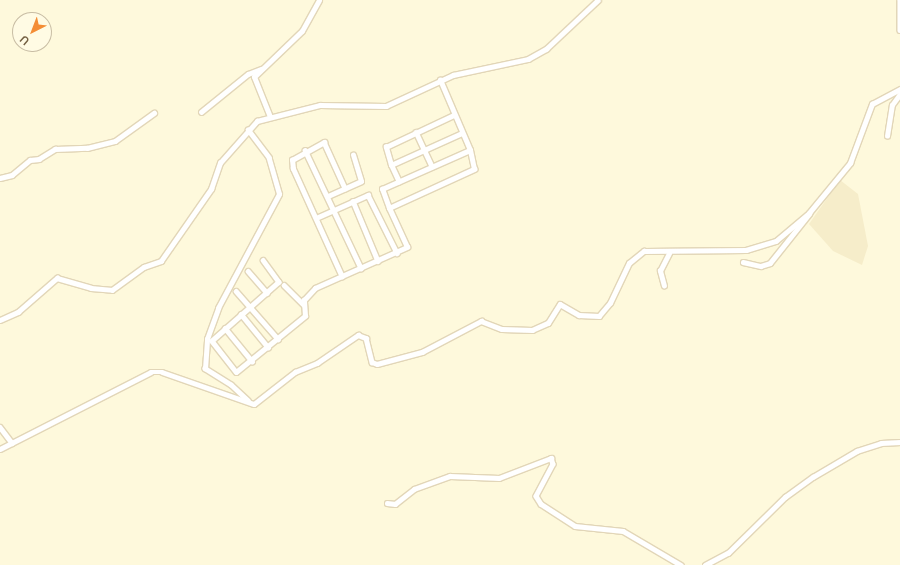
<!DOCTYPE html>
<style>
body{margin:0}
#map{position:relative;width:900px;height:565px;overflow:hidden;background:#fef9dc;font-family:Lato,sans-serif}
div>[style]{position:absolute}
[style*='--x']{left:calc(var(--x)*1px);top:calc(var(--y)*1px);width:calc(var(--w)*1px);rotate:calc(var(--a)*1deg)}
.residential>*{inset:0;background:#f6edca}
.roads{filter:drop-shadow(1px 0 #e2d6b8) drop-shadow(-1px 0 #e2d6b8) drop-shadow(0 1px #e2d6b8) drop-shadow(0 -1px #e2d6b8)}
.street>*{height:4.5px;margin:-2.25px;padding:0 2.25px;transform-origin:2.25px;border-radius:2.25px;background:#fff}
span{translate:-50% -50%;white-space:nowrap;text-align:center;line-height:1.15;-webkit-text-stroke:3px #fffbe4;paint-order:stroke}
.north{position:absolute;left:12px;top:12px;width:40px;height:40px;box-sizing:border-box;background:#fffbe4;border:1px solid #c8bda4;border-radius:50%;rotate:222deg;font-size:11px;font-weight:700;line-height:16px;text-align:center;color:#756143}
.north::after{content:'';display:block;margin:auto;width:14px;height:18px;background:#f48d35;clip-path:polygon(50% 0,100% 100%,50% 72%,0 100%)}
</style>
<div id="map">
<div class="residential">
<div style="clip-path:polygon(840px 180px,858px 194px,868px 246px,862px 265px,833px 251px,809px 224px)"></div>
</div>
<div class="roads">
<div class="street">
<div style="--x:900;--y:0;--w:30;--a:90"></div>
<div style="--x:201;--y:112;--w:60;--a:-39"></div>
<div style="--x:248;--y:74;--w:14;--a:-21"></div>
<div style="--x:270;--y:117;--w:43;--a:-111.8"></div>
<div style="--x:254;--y:77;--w:66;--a:-43.8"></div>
<div style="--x:302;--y:31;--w:35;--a:-61"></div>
<div style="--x:416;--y:132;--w:38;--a:65"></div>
<div style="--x:887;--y:136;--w:31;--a:-81"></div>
<div style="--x:892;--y:105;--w:14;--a:-54"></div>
<div style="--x:305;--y:150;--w:131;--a:64.6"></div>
<div style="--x:391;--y:165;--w:19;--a:-106"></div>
<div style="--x:386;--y:147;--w:75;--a:-25.2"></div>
<div style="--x:0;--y:178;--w:12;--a:-14"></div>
<div style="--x:12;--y:175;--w:23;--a:-40"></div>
<div style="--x:30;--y:160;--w:9;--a:-6"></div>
<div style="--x:39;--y:159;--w:19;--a:-32"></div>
<div style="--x:55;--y:149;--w:32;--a:-2"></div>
<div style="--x:87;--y:148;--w:29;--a:-14"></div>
<div style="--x:115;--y:141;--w:48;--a:-35.7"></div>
<div style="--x:399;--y:182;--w:19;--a:-115"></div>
<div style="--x:391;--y:165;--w:78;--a:-24.3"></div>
<div style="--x:328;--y:196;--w:36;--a:-24"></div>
<div style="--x:361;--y:181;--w:27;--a:-107"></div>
<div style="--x:353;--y:201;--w:65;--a:67.4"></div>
<div style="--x:389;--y:208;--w:20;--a:-110"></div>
<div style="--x:382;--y:189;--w:96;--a:-23.9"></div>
<div style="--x:470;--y:150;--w:76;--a:-113.2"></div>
<div style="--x:316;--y:218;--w:57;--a:-23.9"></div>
<div style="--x:368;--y:195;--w:65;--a:63.4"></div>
<div style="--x:263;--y:260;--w:27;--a:54"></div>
<div style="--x:279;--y:282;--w:89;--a:138.6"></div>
<div style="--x:212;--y:341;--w:39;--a:52"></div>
<div style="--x:236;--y:372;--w:89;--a:-39.1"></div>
<div style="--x:305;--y:316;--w:16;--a:-94"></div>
<div style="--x:304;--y:300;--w:16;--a:-47"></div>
<div style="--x:315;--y:288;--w:101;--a:-24"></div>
<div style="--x:407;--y:247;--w:43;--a:-114.8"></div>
<div style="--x:389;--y:208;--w:94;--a:-24.6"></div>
<div style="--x:474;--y:169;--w:19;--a:-102"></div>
<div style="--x:743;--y:262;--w:18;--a:13"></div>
<div style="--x:761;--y:266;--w:9;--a:-18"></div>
<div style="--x:770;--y:263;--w:63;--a:-51.5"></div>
<div style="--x:248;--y:271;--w:29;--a:49"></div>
<div style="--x:342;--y:277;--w:119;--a:-114.4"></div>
<div style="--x:293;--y:169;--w:9;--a:-96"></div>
<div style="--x:292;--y:160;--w:37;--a:-29"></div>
<div style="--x:324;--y:142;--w:51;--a:65.5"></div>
<div style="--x:284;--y:285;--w:28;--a:45"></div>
<div style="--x:664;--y:286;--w:16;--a:-105"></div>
<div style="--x:660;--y:271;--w:20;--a:-63"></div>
<div style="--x:236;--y:291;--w:64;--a:48.8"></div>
<div style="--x:241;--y:314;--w:43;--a:50.7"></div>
<div style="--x:0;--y:320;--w:20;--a:-24"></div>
<div style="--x:18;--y:312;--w:52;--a:-41.1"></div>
<div style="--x:57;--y:278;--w:35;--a:16"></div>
<div style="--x:91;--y:288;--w:21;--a:5"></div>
<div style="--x:112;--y:290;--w:39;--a:-36"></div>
<div style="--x:144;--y:267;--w:18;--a:-19"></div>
<div style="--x:161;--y:261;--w:88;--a:-55.2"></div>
<div style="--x:211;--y:189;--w:28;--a:-71"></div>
<div style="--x:220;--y:163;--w:56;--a:-48.6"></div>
<div style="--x:257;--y:121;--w:65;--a:-14.3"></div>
<div style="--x:320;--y:105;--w:66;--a:0.9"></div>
<div style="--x:386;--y:106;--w:74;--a:-24.8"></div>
<div style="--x:453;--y:75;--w:77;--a:-12"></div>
<div style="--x:528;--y:59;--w:21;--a:-29"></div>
<div style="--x:546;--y:49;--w:71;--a:-43.3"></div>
<div style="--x:225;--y:328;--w:43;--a:50.7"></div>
<div style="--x:248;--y:401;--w:23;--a:-137"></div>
<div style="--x:231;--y:385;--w:31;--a:-148"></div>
<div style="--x:205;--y:369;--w:30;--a:-86"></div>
<div style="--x:207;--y:339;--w:33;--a:-70"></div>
<div style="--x:218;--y:308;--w:129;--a:-61.8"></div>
<div style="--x:279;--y:194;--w:37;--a:-106"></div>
<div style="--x:269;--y:158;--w:35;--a:-127"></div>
<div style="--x:0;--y:427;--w:20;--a:53"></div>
<div style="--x:0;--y:449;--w:169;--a:-27"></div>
<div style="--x:151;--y:372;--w:11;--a:0"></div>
<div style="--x:162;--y:372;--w:97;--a:19.2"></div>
<div style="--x:254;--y:404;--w:52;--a:-38"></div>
<div style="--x:295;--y:372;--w:24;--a:-22"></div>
<div style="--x:317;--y:363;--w:50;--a:-34.3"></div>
<div style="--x:358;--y:335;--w:9;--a:21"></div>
<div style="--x:366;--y:338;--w:25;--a:76"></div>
<div style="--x:372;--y:362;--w:5;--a:22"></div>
<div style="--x:377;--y:364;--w:47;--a:-14.9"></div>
<div style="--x:422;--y:352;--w:67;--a:-27.7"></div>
<div style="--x:481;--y:321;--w:22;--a:21"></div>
<div style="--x:502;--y:329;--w:30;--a:2"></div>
<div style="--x:532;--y:330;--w:17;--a:-24"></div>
<div style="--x:548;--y:323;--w:22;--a:-58"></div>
<div style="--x:560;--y:304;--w:22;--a:30"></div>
<div style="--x:579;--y:315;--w:20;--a:3"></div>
<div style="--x:599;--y:316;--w:17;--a:-50"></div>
<div style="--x:610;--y:303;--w:44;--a:-64.6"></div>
<div style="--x:629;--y:263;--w:19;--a:-39"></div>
<div style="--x:644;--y:251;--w:102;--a:-0.6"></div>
<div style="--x:746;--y:250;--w:31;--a:-17"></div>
<div style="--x:776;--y:241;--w:43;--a:-40.3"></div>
<div style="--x:809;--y:213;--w:65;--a:-50.6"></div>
<div style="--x:850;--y:163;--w:63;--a:-69.6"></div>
<div style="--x:872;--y:104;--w:32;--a:-28"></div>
<div style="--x:387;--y:503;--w:8;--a:7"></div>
<div style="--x:395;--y:504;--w:24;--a:-38"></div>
<div style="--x:414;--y:489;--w:38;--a:-20"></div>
<div style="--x:450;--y:476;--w:49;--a:2.3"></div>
<div style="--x:499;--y:478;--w:56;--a:-21"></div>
<div style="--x:551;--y:458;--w:6;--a:72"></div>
<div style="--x:553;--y:464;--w:36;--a:118"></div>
<div style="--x:536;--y:496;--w:9;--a:58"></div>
<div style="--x:541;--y:504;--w:40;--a:32.9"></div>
<div style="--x:575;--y:526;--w:48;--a:5.9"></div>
<div style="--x:623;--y:531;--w:67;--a:30.4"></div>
<div style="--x:705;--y:565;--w:26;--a:-28"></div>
<div style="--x:728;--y:553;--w:80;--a:-44.5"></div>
<div style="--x:785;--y:497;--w:34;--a:-36"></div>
<div style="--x:813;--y:477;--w:51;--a:-30.6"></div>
<div style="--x:857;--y:451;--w:25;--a:-18"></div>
<div style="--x:881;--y:443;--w:19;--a:-3"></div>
</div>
</div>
<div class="north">U</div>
</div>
